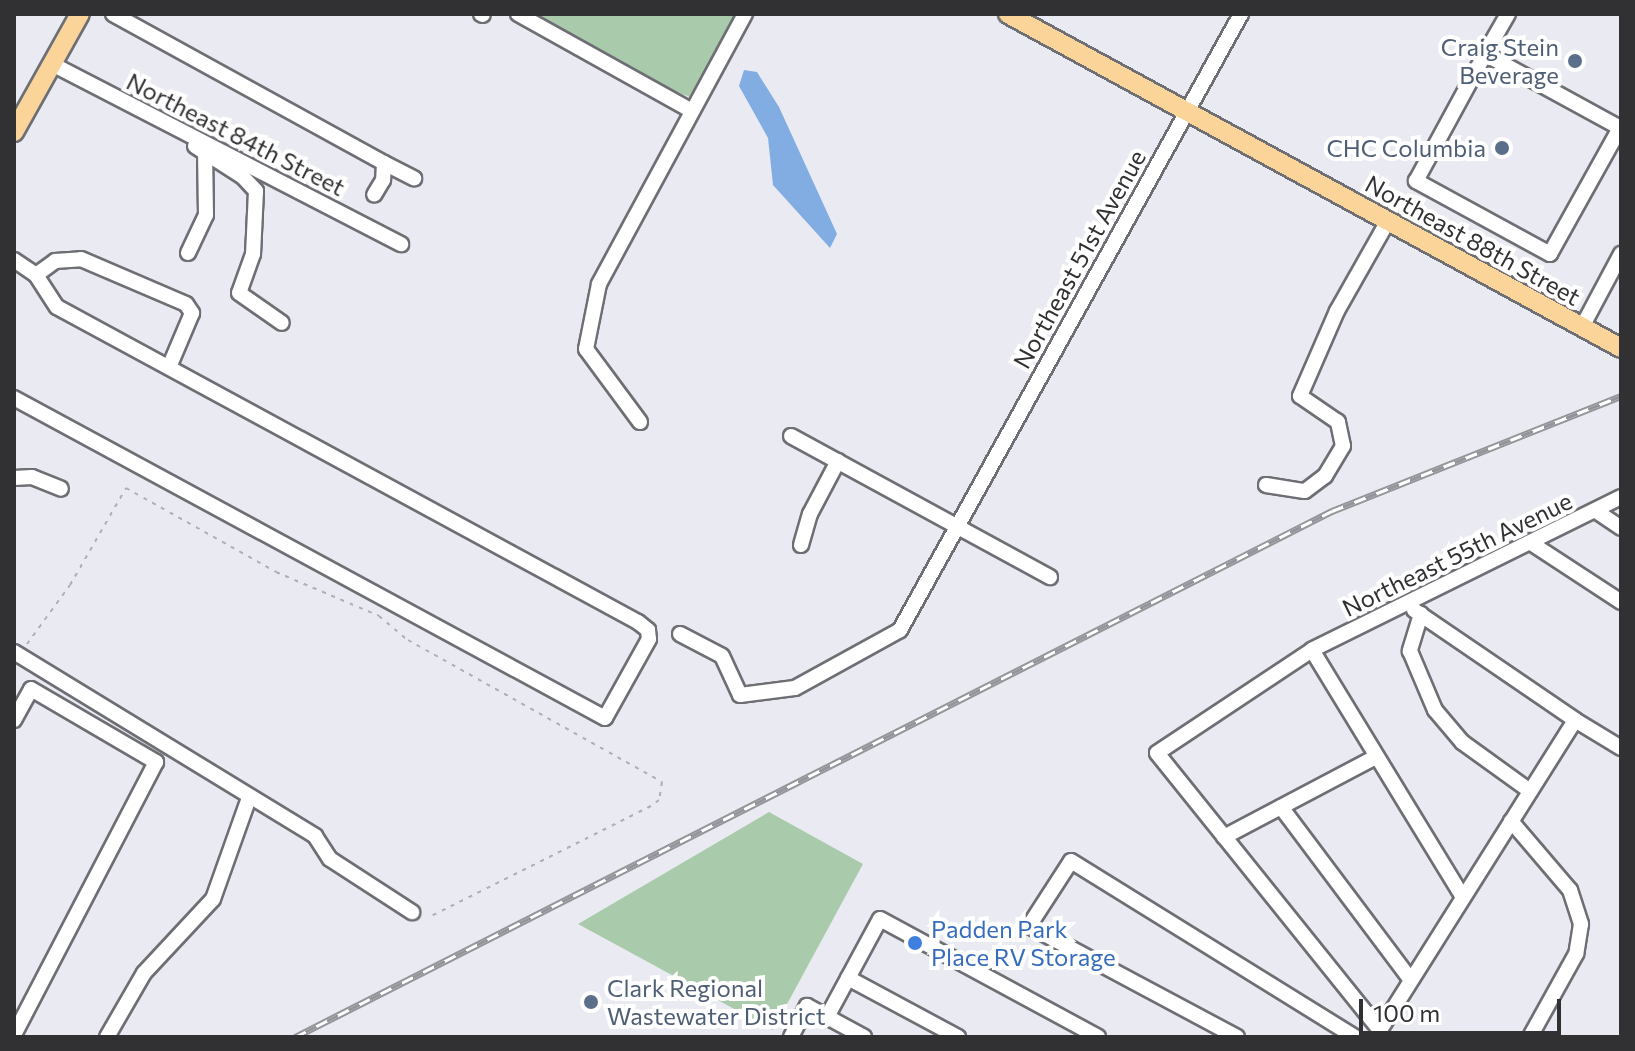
<!DOCTYPE html>
<style>
body{margin:0}
#map{position:relative;width:1635px;height:1051px;overflow:hidden;background:#eaebf2;font-family:Commissioner,sans-serif}
div>[style]{position:absolute}
[style*='--x']{left:calc(var(--x)*1px);top:calc(var(--y)*1px);width:calc(var(--w)*1px);rotate:calc(var(--a)*1deg)}
.green>*{inset:0;background:#aacbab}
.water>*{inset:0;background:#82ade3}
.path>*{height:2px;margin-top:-1px;transform-origin:0;background:repeating-linear-gradient(90deg,#aeaeb4 0 4px,transparent 0 10px)}
.roads{filter:drop-shadow(2px 0 #6e6e75) drop-shadow(-2px 0 #6e6e75) drop-shadow(0 2px #6e6e75) drop-shadow(0 -2px #6e6e75)}
.minor>*{height:14px;margin:-7px;padding:0 7px;transform-origin:7px;border-radius:7px;background:#fff}
.major>*{height:18px;margin:-9px;padding:0 9px;transform-origin:9px;border-radius:9px;background:#fad498}
.rail>*{height:7px;margin-top:-3.5px;transform-origin:0;background:repeating-linear-gradient(90deg,#fff 0 12px,#94959a 0 24px);box-sizing:border-box;border-block:2px solid #94959a}
.dots>*{width:22px;height:22px;translate:-50% -50%;box-sizing:border-box;border:4px solid #fff;border-radius:50%}
span{translate:-50% -50%;white-space:nowrap;text-align:center;line-height:1.15;-webkit-text-stroke:8px #fff;paint-order:stroke}
.service-label{font-size:24px;color:#4e5e75}
.right{translate:-100% -50%;text-align:right}
.left{translate:0 -50%;text-align:left}
.street-label{font-size:24px;color:#313134}
.shop-label{font-size:24px;color:#366cbe}
.frame{position:absolute;inset:0;border:16px solid #313134;pointer-events:none}
.scale{position:absolute;left:1359px;top:999px;width:202px;height:36px;box-sizing:border-box;border:4px solid #313134;border-top:0;padding-left:10px;font-size:24px;line-height:28px;white-space:nowrap;color:#313134;-webkit-text-stroke:6px #fff;paint-order:stroke}
</style>
<div id="map">
<div class="green">
<div style="clip-path:polygon(529px 14px,736px 14px,693px 98px,627px 74px,590px 44px)"></div>
<div style="clip-path:polygon(769px 812px,863px 864px,773px 1030px,578px 924px)"></div>
</div>
<div class="water">
<div style="clip-path:polygon(744px 70px,757px 72px,779px 107px,837px 234px,830px 248px,773px 185px,768px 138px,739px 86px)"></div>
</div>
<div class="path">
<div style="--x:27;--y:644;--w:73;--a:-53.9"></div>
<div style="--x:70;--y:585;--w:112;--a:-60"></div>
<div style="--x:126;--y:488;--w:172;--a:29.2"></div>
<div style="--x:276;--y:572;--w:112;--a:23.1"></div>
<div style="--x:379;--y:616;--w:38;--a:40"></div>
<div style="--x:408;--y:640;--w:291;--a:29.2"></div>
<div style="--x:662;--y:782;--w:18;--a:99"></div>
<div style="--x:659;--y:800;--w:10;--a:143"></div>
<div style="--x:651;--y:806;--w:250;--a:153.4"></div>
</div>
<div class="roads">
<div class="minor">
<div style="--x:113;--y:14;--w:309;--a:28.8"></div>
<div style="--x:384;--y:163;--w:17;--a:93"></div>
<div style="--x:383;--y:180;--w:17;--a:121"></div>
<div style="--x:481;--y:14;--w:2;--a:27"></div>
<div style="--x:518;--y:14;--w:199;--a:29.1"></div>
<div style="--x:1485;--y:54;--w:46;--a:-60.1"></div>
<div style="--x:52;--y:64;--w:393;--a:27.3"></div>
<div style="--x:1621;--y:126;--w:2;--a:117"></div>
<div style="--x:1620;--y:128;--w:144;--a:119.1"></div>
<div style="--x:1550;--y:254;--w:153;--a:-151.4"></div>
<div style="--x:1416;--y:181;--w:145;--a:-61.5"></div>
<div style="--x:1485;--y:54;--w:154;--a:28.7"></div>
<div style="--x:1620;--y:128;--w:1;--a:0"></div>
<div style="--x:195;--y:146;--w:57;--a:32.9"></div>
<div style="--x:243;--y:177;--w:19;--a:47"></div>
<div style="--x:256;--y:191;--w:63;--a:92.7"></div>
<div style="--x:253;--y:254;--w:41;--a:109.7"></div>
<div style="--x:239;--y:293;--w:52;--a:34.9"></div>
<div style="--x:384;--y:163;--w:34;--a:27"></div>
<div style="--x:188;--y:253;--w:42;--a:-64.7"></div>
<div style="--x:206;--y:215;--w:62;--a:-90.9"></div>
<div style="--x:14;--y:260;--w:27;--a:34"></div>
<div style="--x:36;--y:275;--w:38;--a:57"></div>
<div style="--x:57;--y:307;--w:661;--a:28.47"></div>
<div style="--x:638;--y:622;--w:13;--a:39"></div>
<div style="--x:648;--y:630;--w:9;--a:84"></div>
<div style="--x:649;--y:639;--w:90;--a:119.1"></div>
<div style="--x:605;--y:718;--w:672;--a:-151.57"></div>
<div style="--x:36;--y:275;--w:24;--a:-36"></div>
<div style="--x:55;--y:261;--w:26;--a:-4"></div>
<div style="--x:81;--y:259;--w:114;--a:23.2"></div>
<div style="--x:186;--y:304;--w:11;--a:56"></div>
<div style="--x:192;--y:313;--w:56;--a:112.9"></div>
<div style="--x:1582;--y:327;--w:83;--a:-61.9"></div>
<div style="--x:640;--y:422;--w:91;--a:-126.5"></div>
<div style="--x:586;--y:349;--w:66;--a:-78.7"></div>
<div style="--x:599;--y:284;--w:307;--a:-61.6"></div>
<div style="--x:791;--y:436;--w:295;--a:28.6"></div>
<div style="--x:14;--y:478;--w:18;--a:-3"></div>
<div style="--x:32;--y:477;--w:31;--a:22"></div>
<div style="--x:1266;--y:485;--w:39;--a:9"></div>
<div style="--x:1305;--y:491;--w:25;--a:-37"></div>
<div style="--x:1325;--y:476;--w:35;--a:-59"></div>
<div style="--x:1343;--y:446;--w:25;--a:-102"></div>
<div style="--x:1338;--y:422;--w:46;--a:-145.6"></div>
<div style="--x:1300;--y:396;--w:93;--a:-66.5"></div>
<div style="--x:1337;--y:311;--w:103;--a:-60.5"></div>
<div style="--x:1621;--y:497;--w:345;--a:153.7"></div>
<div style="--x:1312;--y:650;--w:186;--a:146.4"></div>
<div style="--x:1157;--y:753;--w:356;--a:51.2"></div>
<div style="--x:1380;--y:1030;--w:366;--a:-57.8"></div>
<div style="--x:1575;--y:720;--w:54;--a:31.3"></div>
<div style="--x:1596;--y:511;--w:30;--a:34"></div>
<div style="--x:1531;--y:543;--w:108;--a:33.2"></div>
<div style="--x:801;--y:545;--w:32;--a:-74"></div>
<div style="--x:810;--y:514;--w:60;--a:-62.2"></div>
<div style="--x:1414;--y:610;--w:195;--a:34.3"></div>
<div style="--x:1421;--y:614;--w:39;--a:107"></div>
<div style="--x:1410;--y:651;--w:64;--a:67"></div>
<div style="--x:1435;--y:710;--w:42;--a:49.8"></div>
<div style="--x:1462;--y:742;--w:84;--a:35.8"></div>
<div style="--x:680;--y:634;--w:47;--a:27.6"></div>
<div style="--x:722;--y:656;--w:43;--a:65.2"></div>
<div style="--x:740;--y:695;--w:55;--a:-7.3"></div>
<div style="--x:795;--y:688;--w:120;--a:-28.9"></div>
<div style="--x:900;--y:630;--w:704;--a:-61.03"></div>
<div style="--x:1312;--y:650;--w:289;--a:58.6"></div>
<div style="--x:14;--y:652;--w:353;--a:31.4"></div>
<div style="--x:315;--y:836;--w:27;--a:57"></div>
<div style="--x:330;--y:859;--w:98;--a:32.9"></div>
<div style="--x:14;--y:720;--w:35;--a:-61"></div>
<div style="--x:31;--y:689;--w:145;--a:30.3"></div>
<div style="--x:156;--y:762;--w:308;--a:117.5"></div>
<div style="--x:1281;--y:807;--w:216;--a:53.1"></div>
<div style="--x:1511;--y:821;--w:91;--a:49.5"></div>
<div style="--x:1570;--y:890;--w:36;--a:72"></div>
<div style="--x:1581;--y:924;--w:30;--a:99"></div>
<div style="--x:1576;--y:954;--w:95;--a:119"></div>
<div style="--x:1224;--y:837;--w:172;--a:-27.8"></div>
<div style="--x:848;--y:978;--w:125;--a:28.2"></div>
<div style="--x:827;--y:1017;--w:111;--a:-61.6"></div>
<div style="--x:880;--y:919;--w:248;--a:28.4"></div>
<div style="--x:107;--y:1037;--w:74;--a:-60"></div>
<div style="--x:144;--y:973;--w:101;--a:-47"></div>
<div style="--x:213;--y:899;--w:107;--a:-70.4"></div>
<div style="--x:791;--y:1037;--w:35;--a:-63"></div>
<div style="--x:807;--y:1006;--w:65;--a:28.5"></div>
<div style="--x:1237;--y:1037;--w:236;--a:-151.9"></div>
<div style="--x:1029;--y:926;--w:77;--a:-57.1"></div>
<div style="--x:1071;--y:861;--w:334;--a:31.8"></div>
</div>
<div class="major">
<div style="--x:1008;--y:14;--w:698;--a:28.58"></div>
<div style="--x:14;--y:132;--w:135;--a:-60.8"></div>
</div>
</div>
<div class="rail">
<div style="--x:295;--y:1037;--w:1163;--a:-26.9"></div>
<div style="--x:1332;--y:511;--w:311;--a:-21.7"></div>
</div>
<div class="dots">
<div style="left:1575px;top:61px;background:#5c6f8a"></div>
<div style="left:1502px;top:148px;background:#5c6f8a"></div>
<div style="left:915px;top:943px;background:#3f7fe0"></div>
<div style="left:591px;top:1002px;background:#5c6f8a"></div>
</div>
<div class="service-label">
<span class="right" style="left:1559px;top:61px">Craig Stein<br>Beverage</span>
<span class="right" style="left:1486px;top:148px">CHC Columbia</span>
<span class="left" style="left:607px;top:1002px">Clark Regional<br>Wastewater District</span>
</div>
<div class="street-label">
<span style="left:236px;top:134px;rotate:27deg">Northeast 84th Street</span>
<span style="left:1473px;top:240px;rotate:29deg">Northeast 88th Street</span>
<span style="left:1079px;top:259px;rotate:-61deg">Northeast 51st Avenue</span>
<span style="left:1457px;top:554px;rotate:-26deg">Northeast 55th Avenue</span>
</div>
<div class="shop-label">
<span class="left" style="left:931px;top:943px">Padden Park<br>Place RV Storage</span>
</div>
<div class="frame"></div>
<div class="scale">100 m</div>
</div>
